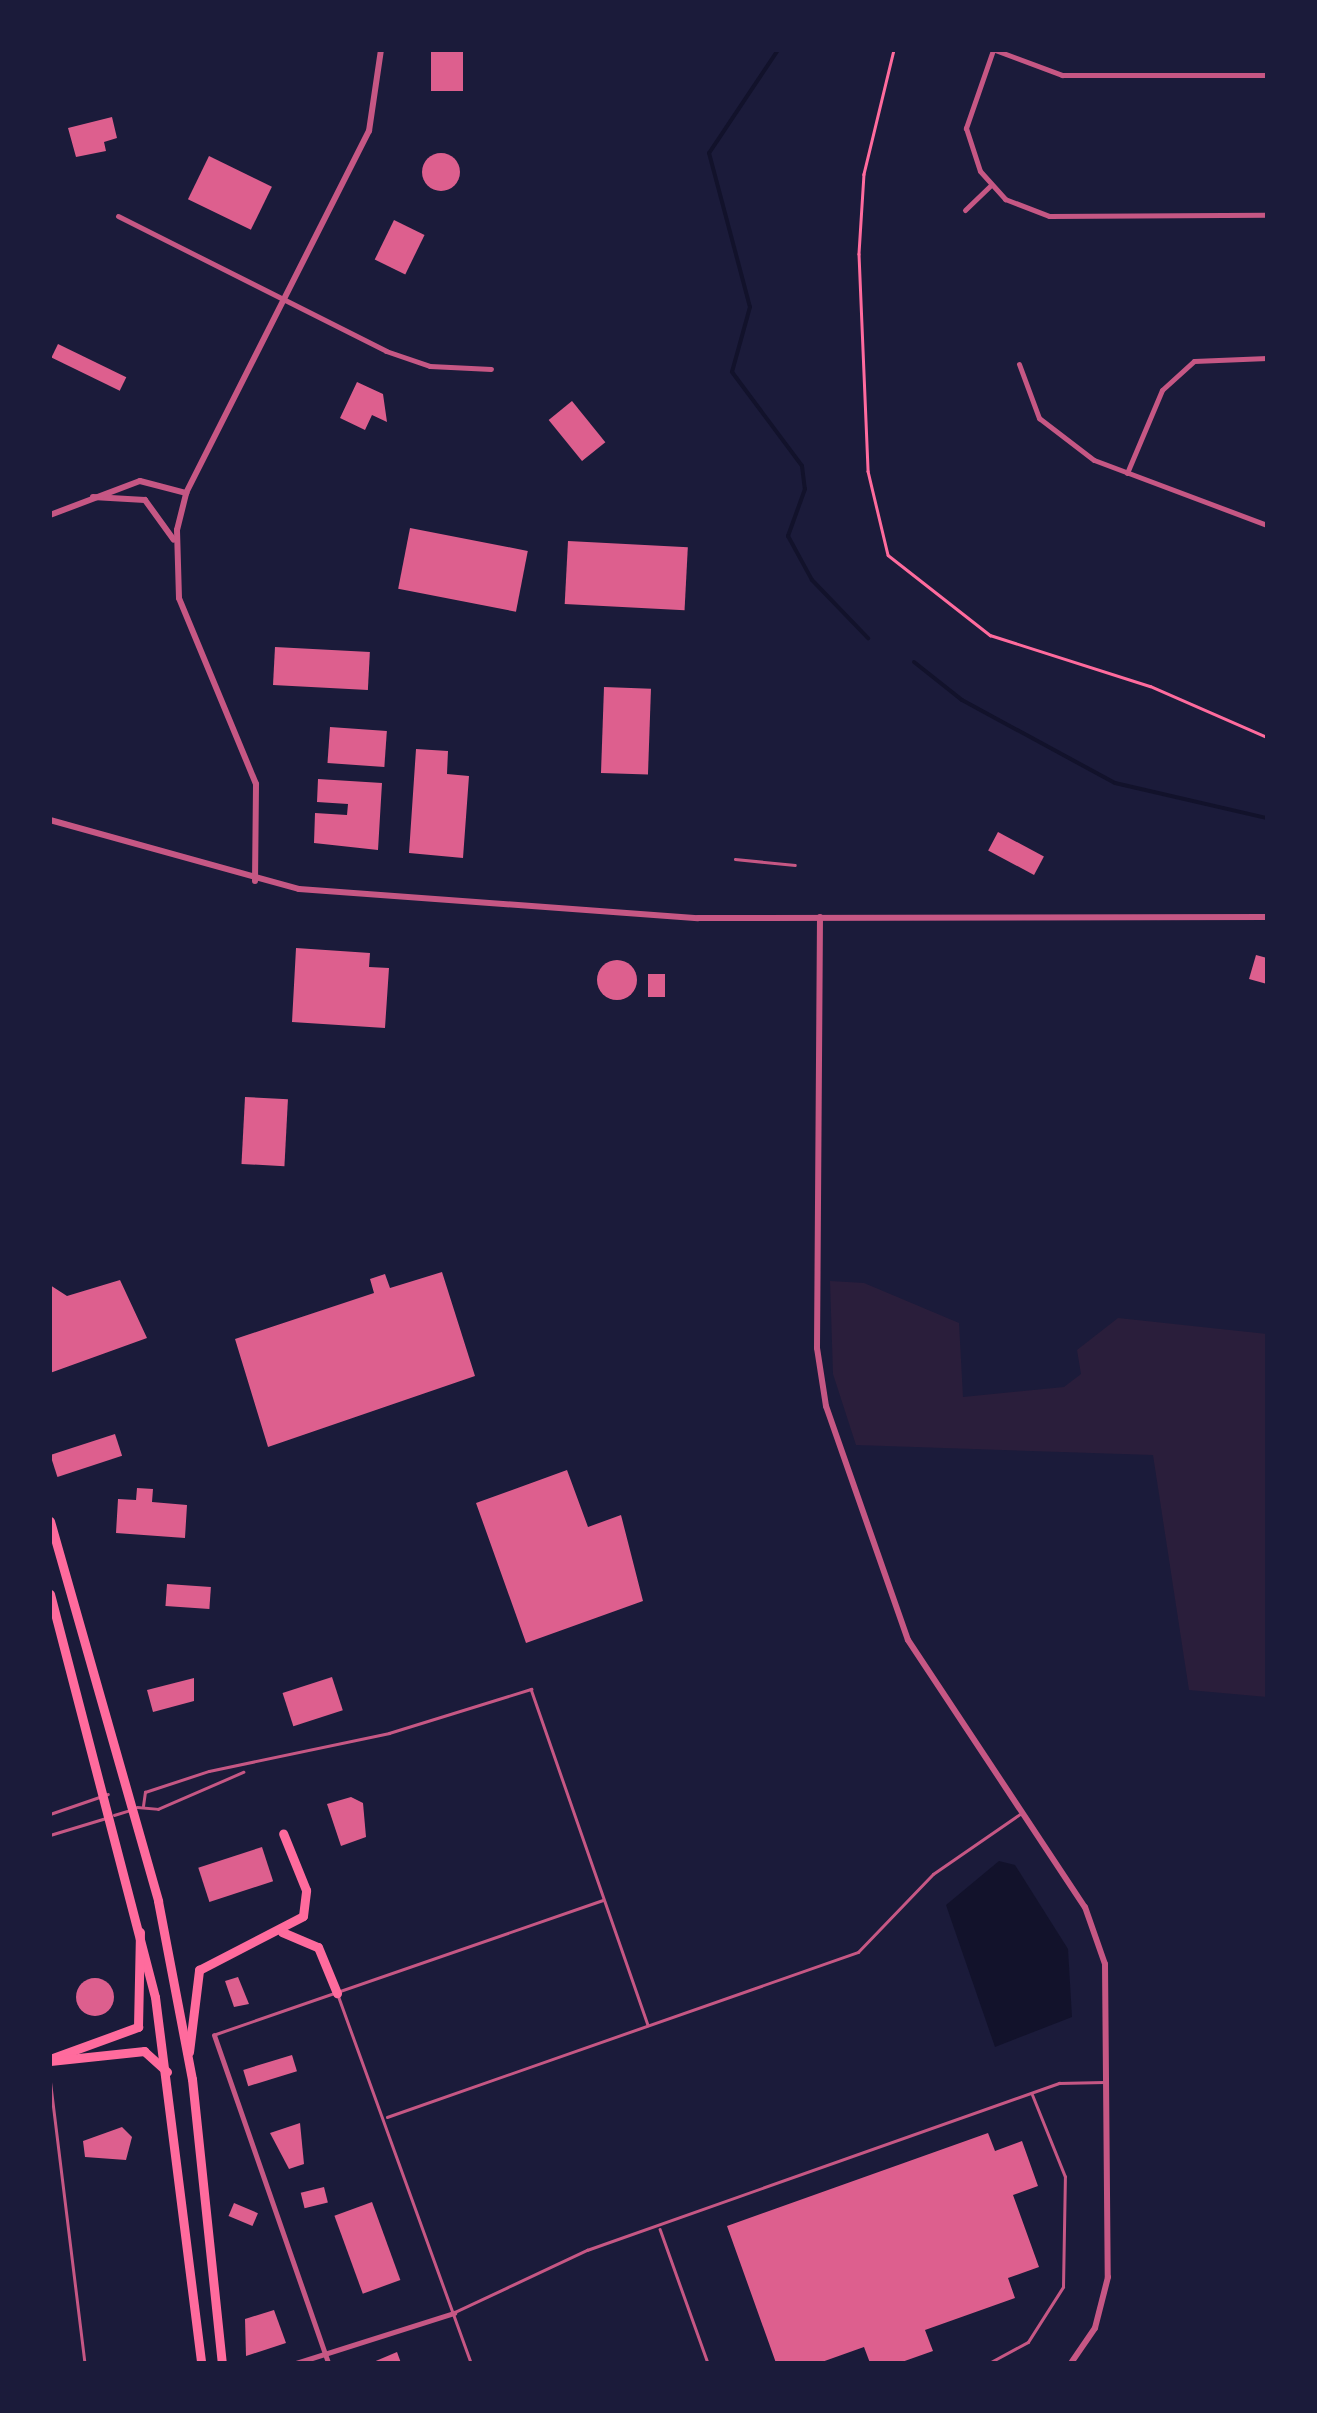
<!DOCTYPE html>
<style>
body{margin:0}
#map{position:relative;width:1317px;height:2413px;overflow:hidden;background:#1b1b3a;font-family:"Fira Sans",sans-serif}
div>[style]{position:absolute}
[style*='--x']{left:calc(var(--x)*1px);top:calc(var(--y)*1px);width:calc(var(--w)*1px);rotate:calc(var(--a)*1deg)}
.green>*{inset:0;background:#2a1e3b}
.water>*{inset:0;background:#12122b}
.stream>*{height:4px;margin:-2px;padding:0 2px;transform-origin:2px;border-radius:2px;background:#12122b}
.building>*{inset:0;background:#dd5f8e;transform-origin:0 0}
.round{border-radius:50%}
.path>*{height:2.5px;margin:-1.25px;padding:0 1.25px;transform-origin:1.25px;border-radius:1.25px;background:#ff6b9d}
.service>*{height:2.5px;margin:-1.25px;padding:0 1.25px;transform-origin:1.25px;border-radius:1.25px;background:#c65784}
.minor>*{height:5px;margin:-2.5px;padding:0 2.5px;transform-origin:2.5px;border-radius:2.5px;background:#c65784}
.tertiary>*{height:6px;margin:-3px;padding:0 3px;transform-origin:3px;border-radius:3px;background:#c65784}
.trunk>*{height:9px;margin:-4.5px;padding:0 4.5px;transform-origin:4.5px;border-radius:4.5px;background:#ff6b9d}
span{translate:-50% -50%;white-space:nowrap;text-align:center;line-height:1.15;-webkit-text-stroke:9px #1b1b3a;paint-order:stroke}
.frame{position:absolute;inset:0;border:52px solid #1b1b3a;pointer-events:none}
</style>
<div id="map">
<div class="green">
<div style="clip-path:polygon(830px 1281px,864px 1283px,959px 1323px,963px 1397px,1064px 1387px,1081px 1374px,1077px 1350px,1118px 1318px,1267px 1334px,1267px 1697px,1189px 1690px,1153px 1455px,856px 1445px,833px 1374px)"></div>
</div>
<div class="water">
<div style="clip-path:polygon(999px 1861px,1015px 1865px,1068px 1949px,1072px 2017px,995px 2047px,946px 1905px)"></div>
</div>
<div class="stream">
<div style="--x:778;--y:50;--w:124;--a:123.8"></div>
<div style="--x:709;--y:153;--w:159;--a:75.1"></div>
<div style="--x:750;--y:307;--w:67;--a:105.5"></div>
<div style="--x:732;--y:372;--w:117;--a:53.3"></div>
<div style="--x:802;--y:466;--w:23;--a:83"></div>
<div style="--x:805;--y:489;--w:50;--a:109.9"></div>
<div style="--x:788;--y:536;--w:50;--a:61.4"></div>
<div style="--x:812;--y:580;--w:81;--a:46"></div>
<div style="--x:914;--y:662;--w:61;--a:38.4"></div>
<div style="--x:962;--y:700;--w:174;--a:28.5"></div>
<div style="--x:1115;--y:783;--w:156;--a:13"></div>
</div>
<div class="building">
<div style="left:431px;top:50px;width:32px;height:41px"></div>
<div style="clip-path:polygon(112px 117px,117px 138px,104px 142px,106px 151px,76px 157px,68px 128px)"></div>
<div class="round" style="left:422px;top:153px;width:38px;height:38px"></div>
<div style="left:209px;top:156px;width:70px;height:48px;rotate:26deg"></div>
<div style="left:394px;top:220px;width:34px;height:44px;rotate:26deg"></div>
<div style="left:58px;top:344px;width:76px;height:15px;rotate:26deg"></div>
<div style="clip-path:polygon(357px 382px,383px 394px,387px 422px,372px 415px,365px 430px,340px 418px)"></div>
<div style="left:572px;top:401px;width:53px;height:30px;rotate:51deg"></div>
<div style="left:410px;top:528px;width:120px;height:62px;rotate:11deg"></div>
<div style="left:568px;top:541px;width:120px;height:63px;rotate:3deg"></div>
<div style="left:275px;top:647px;width:95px;height:38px;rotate:3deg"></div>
<div style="left:604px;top:687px;width:47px;height:86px;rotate:2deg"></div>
<div style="left:330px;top:727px;width:57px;height:36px;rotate:4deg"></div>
<div style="clip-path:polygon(416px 749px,448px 751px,447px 774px,469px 776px,463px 858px,409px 853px)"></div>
<div style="clip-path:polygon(318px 779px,382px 783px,378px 850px,314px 843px,315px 813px,347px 815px,348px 804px,317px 802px)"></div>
<div style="left:998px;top:832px;width:52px;height:21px;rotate:28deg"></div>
<div style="clip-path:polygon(296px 948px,370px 953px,369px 967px,389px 968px,385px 1028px,292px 1022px)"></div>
<div style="clip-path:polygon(1256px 955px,1267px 958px,1267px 984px,1249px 979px)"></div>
<div class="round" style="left:597px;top:960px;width:40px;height:40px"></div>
<div style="left:648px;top:974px;width:17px;height:23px"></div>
<div style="left:245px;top:1097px;width:43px;height:67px;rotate:3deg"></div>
<div style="clip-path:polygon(442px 1272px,475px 1376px,268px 1447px,235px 1339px,374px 1293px,370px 1279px,385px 1274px,390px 1288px)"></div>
<div style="clip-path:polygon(120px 1280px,147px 1338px,50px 1373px,50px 1285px,67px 1296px)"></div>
<div style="left:115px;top:1434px;width:23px;height:68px;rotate:72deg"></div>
<div style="clip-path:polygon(567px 1470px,588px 1527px,621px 1515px,643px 1601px,526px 1643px,476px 1503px)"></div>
<div style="clip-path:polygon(137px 1488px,153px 1489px,152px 1502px,187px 1505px,185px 1538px,116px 1533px,118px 1499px,136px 1500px)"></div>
<div style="left:167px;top:1584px;width:44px;height:22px;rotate:4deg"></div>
<div style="left:332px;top:1677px;width:35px;height:52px;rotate:72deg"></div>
<div style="clip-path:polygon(194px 1678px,194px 1701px,153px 1712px,147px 1690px)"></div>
<div style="clip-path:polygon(351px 1797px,363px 1803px,366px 1837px,341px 1846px,327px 1804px)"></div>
<div style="left:262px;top:1847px;width:36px;height:67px;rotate:72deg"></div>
<div style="clip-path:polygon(238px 1977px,249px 2004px,234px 2007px,225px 1981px)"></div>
<div class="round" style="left:76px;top:1978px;width:38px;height:38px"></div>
<div style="left:292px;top:2055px;width:17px;height:51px;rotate:73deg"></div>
<div style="clip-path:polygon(300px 2123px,304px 2164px,289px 2169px,270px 2133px)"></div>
<div style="clip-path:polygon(122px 2127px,132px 2137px,126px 2160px,85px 2157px,83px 2141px)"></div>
<div style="clip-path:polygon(988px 2133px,995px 2151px,1022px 2141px,1038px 2186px,1013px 2195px,1039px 2267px,1008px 2278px,1015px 2298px,925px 2330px,933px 2351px,899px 2363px,870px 2363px,864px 2347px,819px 2363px,776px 2363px,727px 2226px)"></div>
<div style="left:324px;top:2187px;width:16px;height:24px;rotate:76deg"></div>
<div style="left:372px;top:2202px;width:83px;height:40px;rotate:70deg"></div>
<div style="left:234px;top:2203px;width:26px;height:14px;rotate:23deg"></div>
<div style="clip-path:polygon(274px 2310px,286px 2343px,246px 2356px,245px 2319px)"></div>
<div style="clip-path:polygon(397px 2352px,401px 2363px,371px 2363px)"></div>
</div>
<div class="path">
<div style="--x:894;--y:50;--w:128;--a:103.6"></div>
<div style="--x:864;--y:174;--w:80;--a:93.6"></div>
<div style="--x:859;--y:254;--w:217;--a:87.6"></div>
<div style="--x:868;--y:471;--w:86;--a:76.6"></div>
<div style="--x:888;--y:555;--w:130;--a:38.1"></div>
<div style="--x:990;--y:635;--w:168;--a:17.7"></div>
<div style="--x:1150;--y:686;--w:128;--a:23.6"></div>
</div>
<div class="service">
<div style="--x:735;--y:859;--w:60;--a:5.7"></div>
<div style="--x:143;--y:1806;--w:14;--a:-82"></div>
<div style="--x:145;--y:1792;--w:67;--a:-18.2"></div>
<div style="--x:209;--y:1771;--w:184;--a:-11.9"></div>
<div style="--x:389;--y:1733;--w:149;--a:-17.2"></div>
<div style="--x:531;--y:1689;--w:356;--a:70.8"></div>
<div style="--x:137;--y:1807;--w:21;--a:5"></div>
<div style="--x:158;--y:1809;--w:93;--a:-23.5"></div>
<div style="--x:50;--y:1814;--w:61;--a:-19"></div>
<div style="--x:114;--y:1815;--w:17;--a:-17"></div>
<div style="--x:50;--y:1835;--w:59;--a:-16.9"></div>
<div style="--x:338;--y:1995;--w:391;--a:70.1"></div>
<div style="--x:216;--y:2034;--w:409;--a:-19.1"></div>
<div style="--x:50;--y:2078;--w:287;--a:83"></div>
<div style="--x:387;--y:2117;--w:499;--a:-19.3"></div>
<div style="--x:858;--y:1952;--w:108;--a:-46.1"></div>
<div style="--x:933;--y:1874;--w:106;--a:-34.6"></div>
<div style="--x:660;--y:2229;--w:142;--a:70.3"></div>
<div style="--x:455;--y:2312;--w:146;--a:-25.2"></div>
<div style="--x:587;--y:2250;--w:501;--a:-19.48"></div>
<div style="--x:1059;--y:2083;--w:45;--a:-1.3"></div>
<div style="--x:989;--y:2363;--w:44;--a:-28.3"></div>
<div style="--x:1028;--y:2342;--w:65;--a:-57.5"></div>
<div style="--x:1063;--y:2287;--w:110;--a:-89"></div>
<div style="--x:1065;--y:2177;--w:88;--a:-111.9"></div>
</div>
<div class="minor">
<div style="--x:993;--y:50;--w:83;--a:109.1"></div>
<div style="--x:966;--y:128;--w:45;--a:72"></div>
<div style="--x:980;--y:171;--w:38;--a:48"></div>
<div style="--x:1005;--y:199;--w:47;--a:21.1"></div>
<div style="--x:1049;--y:216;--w:218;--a:-0.3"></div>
<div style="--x:995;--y:50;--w:72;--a:20.5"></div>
<div style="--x:1062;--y:75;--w:205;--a:0"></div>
<div style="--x:965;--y:210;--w:35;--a:-44"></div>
<div style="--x:118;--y:216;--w:300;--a:26.7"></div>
<div style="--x:386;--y:351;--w:46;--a:18.8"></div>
<div style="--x:430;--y:366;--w:61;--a:2.8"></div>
<div style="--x:1019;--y:364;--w:58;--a:69.7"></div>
<div style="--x:1039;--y:418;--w:69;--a:37.4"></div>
<div style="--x:1094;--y:460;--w:185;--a:20.6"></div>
<div style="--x:1127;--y:473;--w:90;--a:-67.1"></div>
<div style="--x:1162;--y:390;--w:43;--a:-42.2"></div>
<div style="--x:1194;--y:361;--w:73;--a:-2.4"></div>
<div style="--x:214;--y:2035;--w:347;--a:70.8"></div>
<div style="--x:296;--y:2363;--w:166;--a:-17.6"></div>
</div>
<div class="tertiary">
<div style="--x:93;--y:497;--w:52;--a:3.3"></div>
<div style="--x:145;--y:500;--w:49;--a:54.1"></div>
<div style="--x:50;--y:515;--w:96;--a:-20.7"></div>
<div style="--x:140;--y:481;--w:48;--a:14.6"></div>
<div style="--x:50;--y:820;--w:258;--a:15.5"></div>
<div style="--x:299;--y:889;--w:400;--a:4.2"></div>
<div style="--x:698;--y:918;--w:569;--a:-0.1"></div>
<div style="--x:255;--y:881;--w:97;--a:-89.4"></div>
<div style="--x:256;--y:784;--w:201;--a:-112.5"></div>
<div style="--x:179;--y:598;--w:68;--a:-91.7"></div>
<div style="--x:177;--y:530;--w:38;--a:-76"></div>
<div style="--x:186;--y:493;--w:406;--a:-63.2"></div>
<div style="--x:369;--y:131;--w:82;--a:-81.6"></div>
<div style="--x:820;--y:917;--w:431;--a:90.4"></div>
<div style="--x:817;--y:1348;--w:59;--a:81.2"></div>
<div style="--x:826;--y:1406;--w:248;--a:70.7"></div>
<div style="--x:908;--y:1640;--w:320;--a:56.5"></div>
<div style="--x:1085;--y:1907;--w:60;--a:70.7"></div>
<div style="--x:1105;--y:1964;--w:313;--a:89.5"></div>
<div style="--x:1108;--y:2277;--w:53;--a:104.3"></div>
<div style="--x:1095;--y:2328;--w:42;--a:124.4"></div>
</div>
<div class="trunk">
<div style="--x:50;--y:1521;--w:395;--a:74.1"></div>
<div style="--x:158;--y:1901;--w:181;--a:79.2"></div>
<div style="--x:192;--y:2079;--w:286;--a:84"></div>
<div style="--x:50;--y:1594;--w:416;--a:75.4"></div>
<div style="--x:155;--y:1997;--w:369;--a:82.8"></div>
<div style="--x:282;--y:1932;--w:39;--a:23"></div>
<div style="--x:318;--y:1947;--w:50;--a:67.6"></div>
<div style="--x:189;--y:2052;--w:83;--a:-83"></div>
<div style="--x:199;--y:1970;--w:117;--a:-27.4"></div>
<div style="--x:303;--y:1916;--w:26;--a:-83"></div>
<div style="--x:306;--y:1890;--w:61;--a:-112"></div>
<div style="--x:50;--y:2059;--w:94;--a:-20"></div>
<div style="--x:138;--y:2027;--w:95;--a:-88.8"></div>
<div style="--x:50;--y:2061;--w:95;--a:-6.1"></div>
<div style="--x:144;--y:2051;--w:31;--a:42"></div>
</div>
<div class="frame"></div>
</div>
